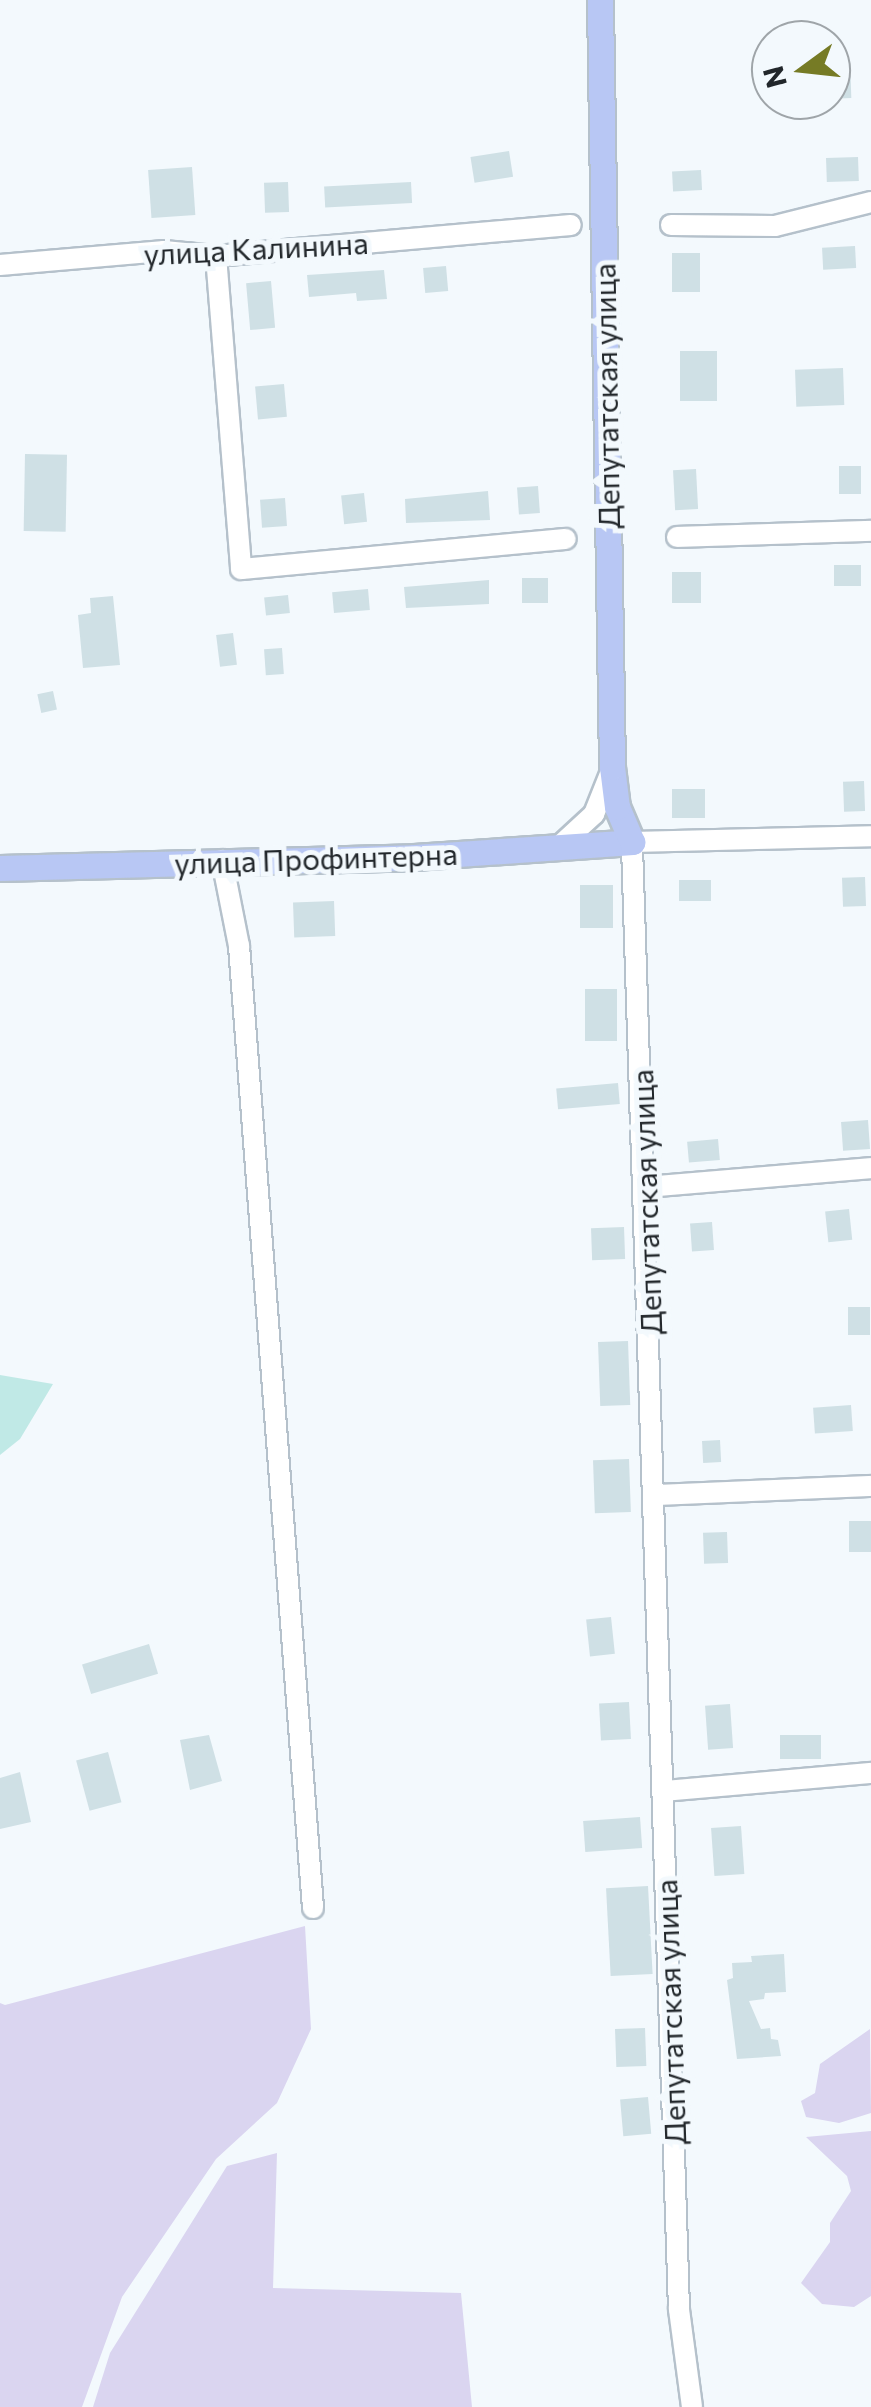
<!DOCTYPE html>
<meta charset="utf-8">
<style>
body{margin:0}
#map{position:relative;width:871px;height:2407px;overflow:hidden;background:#f3f9fd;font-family:Commissioner,sans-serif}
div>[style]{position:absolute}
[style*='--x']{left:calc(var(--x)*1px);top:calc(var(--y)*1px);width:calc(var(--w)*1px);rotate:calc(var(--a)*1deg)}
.green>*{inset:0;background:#dad5f0}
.water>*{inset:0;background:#c0e9e6}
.building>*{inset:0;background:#cfe0e5;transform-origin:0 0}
.roads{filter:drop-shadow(2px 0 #b5c1cb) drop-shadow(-2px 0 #b5c1cb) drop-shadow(0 2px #b5c1cb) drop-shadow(0 -2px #b5c1cb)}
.minor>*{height:20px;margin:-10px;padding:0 10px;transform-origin:10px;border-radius:10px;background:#fff}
.major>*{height:25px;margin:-12.5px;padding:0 12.5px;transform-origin:12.5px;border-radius:12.5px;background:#b8c7f4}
span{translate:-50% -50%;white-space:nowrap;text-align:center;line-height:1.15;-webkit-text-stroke:10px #f3f9fd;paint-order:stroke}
.street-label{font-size:30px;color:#22272b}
.north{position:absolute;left:751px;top:20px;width:100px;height:100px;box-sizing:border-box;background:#f3f9fd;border:2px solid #9fa5a9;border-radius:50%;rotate:255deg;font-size:28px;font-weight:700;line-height:40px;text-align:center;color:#22272b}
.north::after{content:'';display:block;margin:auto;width:35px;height:45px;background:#767b25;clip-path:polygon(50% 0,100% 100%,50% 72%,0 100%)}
</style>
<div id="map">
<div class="green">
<div style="clip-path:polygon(305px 1926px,311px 2029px,277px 2103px,216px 2159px,122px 2297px,82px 2407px,0 2407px,0 2003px,5px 2005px)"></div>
<div style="clip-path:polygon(870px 2029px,871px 2113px,839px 2123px,806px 2117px,801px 2101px,815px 2093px,820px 2064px)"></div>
<div style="clip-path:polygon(871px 2131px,871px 2296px,854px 2307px,822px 2304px,801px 2283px,830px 2242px,830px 2223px,851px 2191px,847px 2176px,806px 2137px)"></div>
<div style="clip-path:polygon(277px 2153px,273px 2288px,461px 2293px,472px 2407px,93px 2407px,110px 2353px,227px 2166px)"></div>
</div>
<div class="water">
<div style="clip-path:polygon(0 1375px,53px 1384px,20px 1439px,0 1455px)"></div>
</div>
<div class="building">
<div style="left:850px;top:60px;width:38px;height:19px;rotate:88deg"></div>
<div style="left:509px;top:151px;width:26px;height:39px;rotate:81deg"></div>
<div style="left:858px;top:157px;width:24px;height:32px;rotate:88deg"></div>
<div style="left:192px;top:167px;width:48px;height:44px;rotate:86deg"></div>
<div style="left:701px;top:170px;width:20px;height:29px;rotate:87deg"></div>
<div style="left:288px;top:182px;width:30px;height:24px;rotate:88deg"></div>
<div style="left:411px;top:182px;width:21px;height:87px;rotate:87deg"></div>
<div style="left:855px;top:246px;width:22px;height:33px;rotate:87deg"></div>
<div style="left:672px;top:253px;width:28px;height:39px"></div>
<div style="left:446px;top:266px;width:25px;height:23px;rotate:85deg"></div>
<div style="clip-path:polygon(384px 270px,387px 299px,357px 301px,356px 293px,309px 297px,307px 275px)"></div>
<div style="left:271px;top:281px;width:47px;height:25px;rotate:85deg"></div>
<div style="left:680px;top:351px;width:37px;height:50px"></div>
<div style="left:843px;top:368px;width:37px;height:48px;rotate:88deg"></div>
<div style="left:284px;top:384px;width:33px;height:29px;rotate:85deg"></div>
<div style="left:25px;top:454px;width:42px;height:77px;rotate:1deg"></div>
<div style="left:861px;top:466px;width:28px;height:22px;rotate:90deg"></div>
<div style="left:696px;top:469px;width:40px;height:23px;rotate:87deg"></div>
<div style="left:538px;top:486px;width:27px;height:21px;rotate:86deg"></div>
<div style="clip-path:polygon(488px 491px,490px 520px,406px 523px,405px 499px)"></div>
<div style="left:364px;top:493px;width:29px;height:23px;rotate:84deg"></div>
<div style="left:285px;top:498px;width:28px;height:25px;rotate:86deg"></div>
<div style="left:834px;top:565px;width:27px;height:21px"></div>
<div style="left:672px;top:572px;width:29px;height:31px"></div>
<div style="left:522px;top:578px;width:26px;height:25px"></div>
<div style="clip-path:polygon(489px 580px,489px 604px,406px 608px,404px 587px)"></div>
<div style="left:368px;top:589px;width:21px;height:36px;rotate:85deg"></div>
<div style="left:288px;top:595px;width:18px;height:24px;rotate:84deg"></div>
<div style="clip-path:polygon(113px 596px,120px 665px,83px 668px,78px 615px,91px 613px,90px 598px)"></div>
<div style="left:233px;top:633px;width:32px;height:17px;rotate:83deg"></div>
<div style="left:282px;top:648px;width:26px;height:18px;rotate:86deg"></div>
<div style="left:53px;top:691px;width:19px;height:16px;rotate:78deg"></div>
<div style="left:864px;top:781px;width:30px;height:21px;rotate:88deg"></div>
<div style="left:672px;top:789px;width:33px;height:29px"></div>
<div style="left:865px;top:877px;width:29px;height:23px;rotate:88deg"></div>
<div style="left:679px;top:880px;width:32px;height:21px"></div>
<div style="left:580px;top:885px;width:33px;height:43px"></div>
<div style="left:334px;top:901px;width:35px;height:41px;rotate:88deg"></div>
<div style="left:585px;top:989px;width:32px;height:52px"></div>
<div style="left:618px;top:1083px;width:21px;height:62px;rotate:85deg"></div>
<div style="left:868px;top:1120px;width:29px;height:27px;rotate:86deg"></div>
<div style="left:718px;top:1139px;width:21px;height:31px;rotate:85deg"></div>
<div style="left:849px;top:1209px;width:31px;height:24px;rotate:84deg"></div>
<div style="left:712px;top:1222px;width:28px;height:22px;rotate:86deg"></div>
<div style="left:624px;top:1227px;width:32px;height:33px;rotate:88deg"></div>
<div style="left:848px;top:1307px;width:22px;height:28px"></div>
<div style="left:628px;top:1341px;width:64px;height:30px;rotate:88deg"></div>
<div style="left:851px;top:1405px;width:26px;height:38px;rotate:86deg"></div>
<div style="left:720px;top:1440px;width:22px;height:18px;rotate:87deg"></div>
<div style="left:629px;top:1459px;width:53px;height:36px;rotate:88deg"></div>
<div style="left:871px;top:1521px;width:31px;height:22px;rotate:90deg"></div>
<div style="left:727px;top:1532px;width:31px;height:24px;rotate:88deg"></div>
<div style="left:611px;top:1617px;width:37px;height:25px;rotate:84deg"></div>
<div style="left:149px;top:1644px;width:31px;height:70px;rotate:73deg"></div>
<div style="left:629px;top:1702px;width:37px;height:30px;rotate:87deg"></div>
<div style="left:730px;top:1704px;width:44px;height:25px;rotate:86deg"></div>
<div style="clip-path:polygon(209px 1735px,222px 1781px,190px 1790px,180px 1740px)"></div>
<div style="left:780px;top:1735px;width:41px;height:24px"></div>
<div style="left:108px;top:1752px;width:52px;height:33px;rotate:75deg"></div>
<div style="clip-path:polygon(20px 1772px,31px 1822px,0 1829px,0 1778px)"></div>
<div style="left:640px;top:1817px;width:31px;height:57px;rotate:86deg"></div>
<div style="left:741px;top:1826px;width:48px;height:30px;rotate:86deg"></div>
<div style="left:648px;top:1886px;width:88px;height:42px;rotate:87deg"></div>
<div style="clip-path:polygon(784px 1954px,786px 1992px,765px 1993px,764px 1999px,749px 2001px,761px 2029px,770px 2028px,771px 2039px,778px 2040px,781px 2056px,737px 2059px,727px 1980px,733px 1978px,732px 1963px,752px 1962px,751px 1956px)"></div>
<div style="left:645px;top:2028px;width:38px;height:30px;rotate:88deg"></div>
<div style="left:648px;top:2097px;width:37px;height:28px;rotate:85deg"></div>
</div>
<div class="roads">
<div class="minor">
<div style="--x:671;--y:225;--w:104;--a:0.6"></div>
<div style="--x:775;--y:226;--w:99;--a:-14"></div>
<div style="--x:216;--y:256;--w:314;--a:85.4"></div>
<div style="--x:241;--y:569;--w:326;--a:-5.3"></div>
<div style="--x:0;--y:265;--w:165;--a:-4.9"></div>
<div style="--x:164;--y:251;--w:52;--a:5.5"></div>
<div style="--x:216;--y:256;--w:356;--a:-5"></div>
<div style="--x:677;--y:537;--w:194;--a:-1.8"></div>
<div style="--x:556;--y:849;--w:52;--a:-42.6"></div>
<div style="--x:594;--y:814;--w:43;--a:-68.2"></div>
<div style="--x:222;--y:860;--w:88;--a:78.8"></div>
<div style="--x:239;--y:946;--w:965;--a:85.6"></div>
<div style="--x:647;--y:1187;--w:225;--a:-4.8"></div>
<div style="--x:655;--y:1495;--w:216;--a:-2.4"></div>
<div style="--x:664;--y:1791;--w:208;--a:-5"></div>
<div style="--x:692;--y:2407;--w:99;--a:-97.6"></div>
<div style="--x:679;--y:2309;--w:1468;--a:-91.84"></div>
<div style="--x:632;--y:842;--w:239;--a:-1.4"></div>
</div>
<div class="major">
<div style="--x:0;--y:868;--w:414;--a:-1.5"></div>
<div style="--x:414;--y:857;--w:219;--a:-3.9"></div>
<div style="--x:632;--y:842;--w:38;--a:-113"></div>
<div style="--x:617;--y:807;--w:40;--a:-97.1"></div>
<div style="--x:612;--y:767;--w:767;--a:-90.9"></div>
</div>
</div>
<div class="street-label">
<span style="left:256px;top:248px;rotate:-3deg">улица Калинина</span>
<span style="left:606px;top:396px;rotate:-91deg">Депутатская улица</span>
<span style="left:316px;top:858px;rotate:-2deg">улица Профинтерна</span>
<span style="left:646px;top:1202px;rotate:-92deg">Депутатская улица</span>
<span style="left:670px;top:2012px;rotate:-92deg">Депутатская улица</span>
</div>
<div class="north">N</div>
</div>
